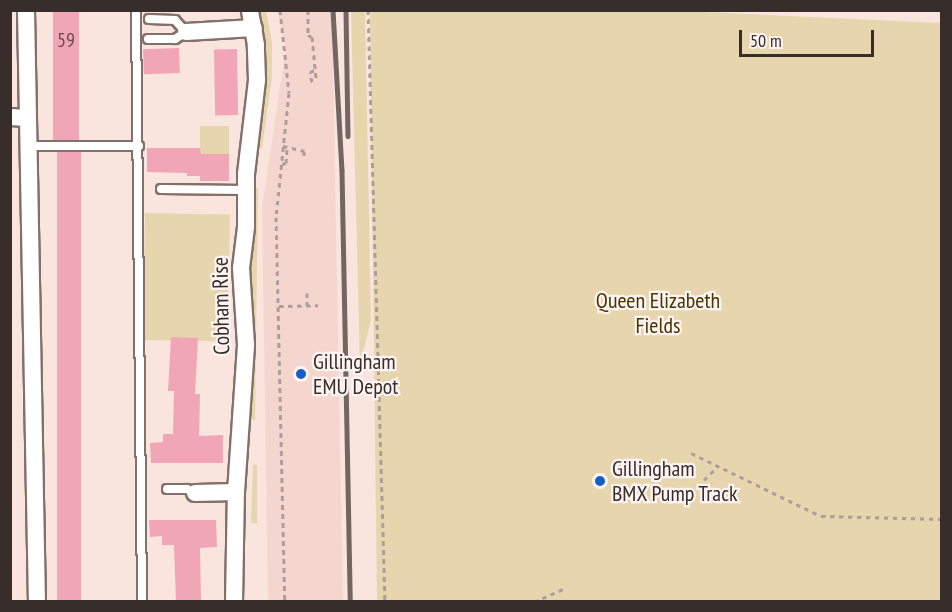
<!DOCTYPE html>
<style>
body{margin:0}
#map{position:relative;width:952px;height:612px;overflow:hidden;background:#fae4de;font-family:"PT Sans Narrow",sans-serif}
div>[style]{position:absolute}
[style*='--x']{left:calc(var(--x)*1px);top:calc(var(--y)*1px);width:calc(var(--w)*1px);rotate:calc(var(--a)*1deg)}
.built>*{inset:0;background:#f4d6cf}
.green>*{inset:0;background:#e7d5ae;transform-origin:0 0}
.building>*{inset:0;background:#f0a6b5;transform-origin:0 0}
.path>*{height:3px;margin-top:-1.5px;transform-origin:0;background:repeating-linear-gradient(90deg,#ae9d98 0 4.5px,transparent 0 9px)}
.roads{filter:drop-shadow(2px 0 #84706b) drop-shadow(-2px 0 #84706b) drop-shadow(0 2px #84706b) drop-shadow(0 -2px #84706b)}
.service>*{height:8px;margin:-4px;padding:0 4px;transform-origin:4px;border-radius:4px;background:#fff}
.minor>*{height:16px;margin:-8px;padding:0 8px;transform-origin:8px;border-radius:8px;background:#fff}
.rail>*{height:4.5px;margin:-2.25px;padding:0 2.25px;transform-origin:2.25px;border-radius:2.25px;background:#726562}
.dots>*{width:16px;height:16px;translate:-50% -50%;box-sizing:border-box;border:3px solid #fef4f2;border-radius:50%}
span{translate:-50% -50%;white-space:nowrap;text-align:center;line-height:1.15;-webkit-text-stroke:4.5px #fef4f2;paint-order:stroke}
.number-label{font-size:20px;color:#654c4e}
.number-label span{-webkit-text-stroke-width:0}
.park-label{font-size:22px;color:#473400}
.street-label{font-size:22px;color:#372e2c}
.poi-label{font-size:22px;color:#372e2c}
.left{translate:0 -50%;text-align:left}
.frame{position:absolute;inset:0;border:12px solid #372e2c;pointer-events:none}
.scale{position:absolute;left:739px;top:30px;width:135px;height:27px;box-sizing:border-box;border:3px solid #372e2c;border-top:0;padding-left:8px;font-size:18px;line-height:21px;white-space:nowrap;color:#372e2c;-webkit-text-stroke:4px #fef4f2;paint-order:stroke}
</style>
<div id="map">
<div class="built">
<div style="clip-path:polygon(277px 11px,332px 11px,343px 601px,268px 601px,262px 208px,286px 47px)"></div>
</div>
<div class="green">
<div style="clip-path:polygon(258px 11px,266px 11px,272px 42px,272px 77px,262px 149px,257px 145px,266px 63px)"></div>
<div style="clip-path:polygon(351px 11px,365px 11px,371px 320px,360px 365px)"></div>
<div style="clip-path:polygon(680px 11px,941px 23px,941px 601px,377px 601px,370px 11px)"></div>
<div style="left:200px;top:126px;width:29px;height:28px"></div>
<div style="clip-path:polygon(252px 188px,258px 188px,255px 420px,248px 419px)"></div>
<div style="left:145px;top:213px;width:85px;height:127px;rotate:1deg"></div>
<div style="clip-path:polygon(253px 465px,257px 465px,257px 523px,251px 523px)"></div>
</div>
<div class="building">
<div style="left:53px;top:10px;width:26px;height:130px"></div>
<div style="left:179px;top:48px;width:25px;height:36px;rotate:88deg"></div>
<div style="left:237px;top:49px;width:66px;height:23px;rotate:89deg"></div>
<div style="clip-path:polygon(147px 148px,200px 148px,201px 154px,229px 154px,229px 181px,200px 181px,200px 176px,187px 176px,187px 173px,147px 172px)"></div>
<div style="left:57px;top:152px;width:24px;height:450px"></div>
<div style="clip-path:polygon(171px 337px,198px 338px,195px 394px,200px 394px,199px 436px,223px 435px,223px 463px,151px 463px,150px 443px,163px 442px,163px 434px,173px 434px,174px 391px,168px 391px)"></div>
<div style="clip-path:polygon(149px 520px,216px 520px,217px 547px,200px 548px,201px 602px,176px 602px,174px 545px,162px 545px,162px 536px,150px 537px)"></div>
</div>
<div class="path">
<div style="--x:280;--y:10;--w:83;--a:83.8"></div>
<div style="--x:289;--y:93;--w:125;--a:96"></div>
<div style="--x:276;--y:217;--w:385;--a:88.7"></div>
<div style="--x:308;--y:10;--w:25;--a:90"></div>
<div style="--x:308;--y:35;--w:4;--a:27"></div>
<div style="--x:312;--y:37;--w:41;--a:84.4"></div>
<div style="--x:368;--y:10;--w:592;--a:88.36"></div>
<div style="--x:312;--y:82;--w:10;--a:-101"></div>
<div style="--x:310;--y:72;--w:5;--a:-22"></div>
<div style="--x:283;--y:146;--w:22;--a:13"></div>
<div style="--x:304;--y:151;--w:7;--a:90"></div>
<div style="--x:282;--y:164;--w:4;--a:-14"></div>
<div style="--x:286;--y:163;--w:16;--a:-86"></div>
<div style="--x:307;--y:293;--w:12;--a:90"></div>
<div style="--x:279;--y:306;--w:39;--a:-1"></div>
<div style="--x:691;--y:453;--w:144;--a:25.9"></div>
<div style="--x:821;--y:516;--w:121;--a:1.4"></div>
<div style="--x:704;--y:480;--w:18;--a:-45"></div>
<div style="--x:534;--y:602;--w:34;--a:-24"></div>
</div>
<div class="roads">
<div class="service">
<div style="--x:136;--y:10;--w:592;--a:89.42"></div>
<div style="--x:148;--y:39;--w:27;--a:0"></div>
<div style="--x:175;--y:39;--w:13;--a:-32"></div>
<div style="--x:186;--y:32;--w:16;--a:-133"></div>
<div style="--x:175;--y:20;--w:26;--a:-178"></div>
<div style="--x:28;--y:146;--w:111;--a:0"></div>
<div style="--x:161;--y:189;--w:84;--a:0.7"></div>
<div style="--x:167;--y:489;--w:20;--a:0"></div>
<div style="--x:187;--y:489;--w:9;--a:27"></div>
</div>
<div class="minor">
<div style="--x:26;--y:10;--w:592;--a:88.94"></div>
<div style="--x:186;--y:32;--w:68;--a:-3.4"></div>
<div style="--x:10;--y:117;--w:17;--a:3"></div>
<div style="--x:195;--y:493;--w:41;--a:-1.4"></div>
<div style="--x:234;--y:602;--w:110;--a:-89"></div>
<div style="--x:236;--y:492;--w:147;--a:-86.1"></div>
<div style="--x:246;--y:345;--w:77;--a:-93.7"></div>
<div style="--x:241;--y:268;--w:41;--a:-83"></div>
<div style="--x:246;--y:227;--w:53;--a:-90"></div>
<div style="--x:246;--y:174;--w:95;--a:-83.3"></div>
<div style="--x:257;--y:80;--w:35;--a:-92"></div>
<div style="--x:256;--y:45;--w:36;--a:-100"></div>
</div>
</div>
<div class="rail">
<div style="--x:333;--y:10;--w:161;--a:86.8"></div>
<div style="--x:342;--y:171;--w:431;--a:88.9"></div>
<div style="--x:346;--y:10;--w:126;--a:89.1"></div>
</div>
<div class="dots">
<div style="left:301px;top:374px;background:#165ec8"></div>
<div style="left:600px;top:481px;background:#165ec8"></div>
</div>
<div class="number-label">
<span style="left:66px;top:40px">59</span>
</div>
<div class="park-label">
<span style="left:658px;top:313px">Queen Elizabeth<br>Fields</span>
</div>
<div class="street-label">
<span style="left:221px;top:306px;rotate:-91deg">Cobham Rise</span>
</div>
<div class="poi-label">
<span class="left" style="left:313px;top:374px">Gillingham<br>EMU Depot</span>
<span class="left" style="left:612px;top:481px">Gillingham<br>BMX Pump Track</span>
</div>
<div class="frame"></div>
<div class="scale">50 m</div>
</div>
